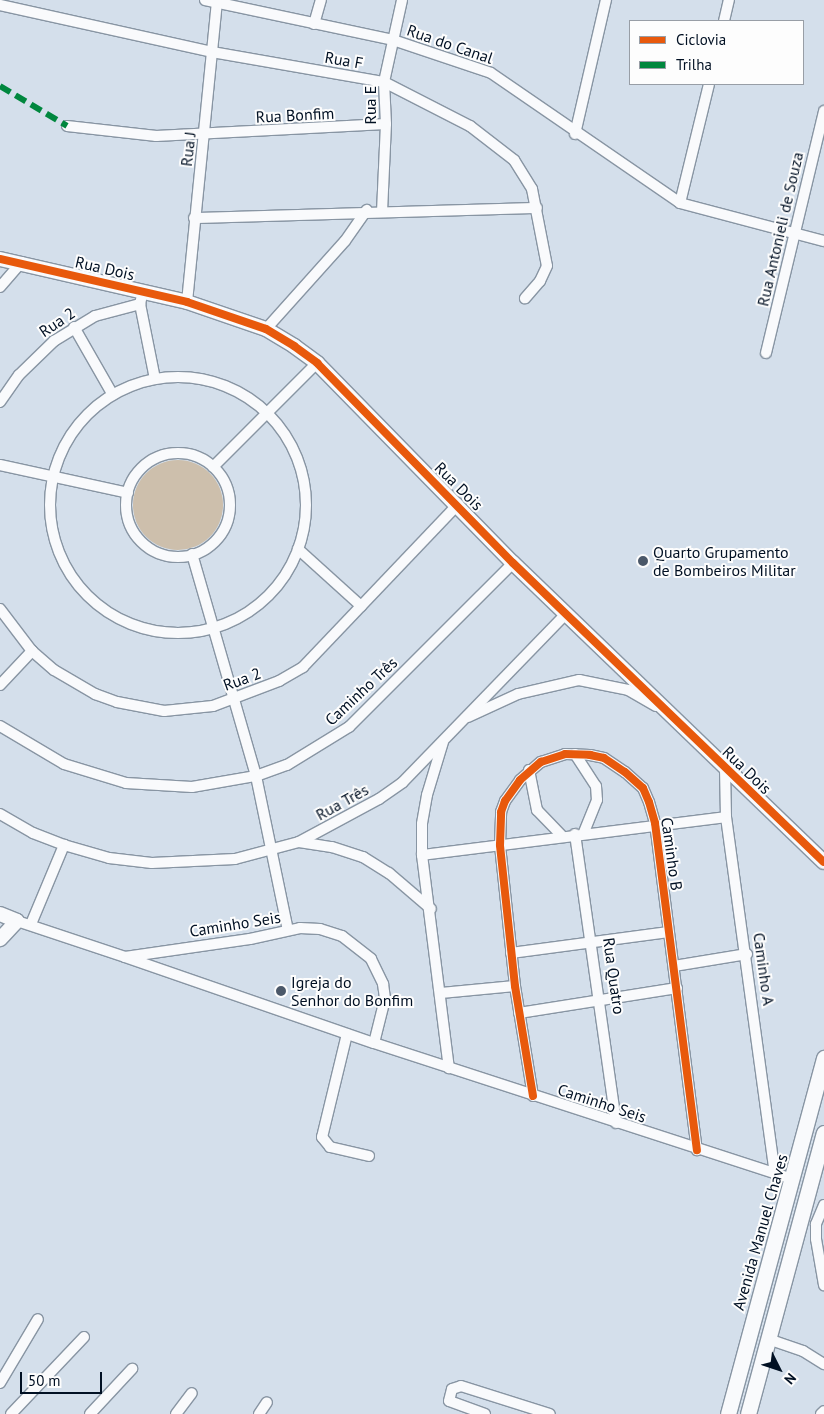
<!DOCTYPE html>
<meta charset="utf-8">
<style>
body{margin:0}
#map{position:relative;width:824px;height:1414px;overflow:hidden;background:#d4dfeb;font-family:"PT Sans",sans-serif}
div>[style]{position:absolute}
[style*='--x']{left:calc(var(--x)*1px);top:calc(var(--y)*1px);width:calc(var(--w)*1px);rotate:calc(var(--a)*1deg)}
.green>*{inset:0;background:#cdbfac}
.round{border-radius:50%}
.roads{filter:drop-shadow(1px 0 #8895a3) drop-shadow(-1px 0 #8895a3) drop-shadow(0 1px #8895a3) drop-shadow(0 -1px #8895a3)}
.minor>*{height:10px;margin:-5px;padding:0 5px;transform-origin:5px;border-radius:5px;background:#f9fafc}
.minor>.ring{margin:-5px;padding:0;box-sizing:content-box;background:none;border:10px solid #f9fafc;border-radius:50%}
.tertiary>*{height:14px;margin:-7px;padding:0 7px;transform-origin:7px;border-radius:7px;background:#f9fafc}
.secondary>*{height:15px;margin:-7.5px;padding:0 7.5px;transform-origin:7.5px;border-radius:7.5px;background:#f9fafc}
.quiet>*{height:6px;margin-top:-3px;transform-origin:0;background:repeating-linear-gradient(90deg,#00873e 0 12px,transparent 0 18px)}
.cycleway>*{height:8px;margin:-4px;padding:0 4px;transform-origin:4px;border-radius:4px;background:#e8590c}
.dots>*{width:14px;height:14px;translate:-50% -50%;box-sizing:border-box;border:2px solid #fdfdfd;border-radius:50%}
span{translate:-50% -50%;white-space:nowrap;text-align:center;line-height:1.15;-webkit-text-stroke:4px #fdfdfd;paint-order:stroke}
.street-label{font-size:16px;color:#011023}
.poi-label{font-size:16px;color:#011023}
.left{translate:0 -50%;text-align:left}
.legend{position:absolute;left:629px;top:20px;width:175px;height:65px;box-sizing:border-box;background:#fdfdfd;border:1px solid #989ea6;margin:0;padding:6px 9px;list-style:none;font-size:15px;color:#011023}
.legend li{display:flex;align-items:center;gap:10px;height:25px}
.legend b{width:25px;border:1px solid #989ea6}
.north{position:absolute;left:754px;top:1344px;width:50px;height:50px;-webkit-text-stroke:4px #fdfdfd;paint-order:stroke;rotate:131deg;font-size:14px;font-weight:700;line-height:20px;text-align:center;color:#011023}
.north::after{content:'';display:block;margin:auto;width:18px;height:22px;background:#011023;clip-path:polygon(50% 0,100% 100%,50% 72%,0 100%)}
.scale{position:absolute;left:20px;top:1372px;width:82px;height:22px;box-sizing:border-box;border:2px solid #011023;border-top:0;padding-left:6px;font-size:15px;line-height:18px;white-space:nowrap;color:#011023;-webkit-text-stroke:4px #fdfdfd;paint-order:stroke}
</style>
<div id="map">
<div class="green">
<div class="round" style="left:133px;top:460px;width:90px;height:90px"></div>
</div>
<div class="roads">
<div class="minor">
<div style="--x:205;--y:0;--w:192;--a:12"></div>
<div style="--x:393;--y:40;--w:103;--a:18.6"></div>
<div style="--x:491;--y:73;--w:229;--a:34.5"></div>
<div style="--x:680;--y:203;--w:149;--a:14.8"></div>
<div style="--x:0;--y:5;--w:217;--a:12.5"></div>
<div style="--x:212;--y:52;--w:175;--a:9.9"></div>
<div style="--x:384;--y:82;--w:97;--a:27.1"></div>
<div style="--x:470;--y:126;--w:56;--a:37.7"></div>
<div style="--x:514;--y:160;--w:34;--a:58"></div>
<div style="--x:532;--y:189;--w:78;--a:79"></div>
<div style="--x:547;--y:266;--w:17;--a:115"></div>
<div style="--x:540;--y:281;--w:23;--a:131"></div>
<div style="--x:724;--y:21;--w:22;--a:-77"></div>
<div style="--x:314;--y:24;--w:25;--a:-74"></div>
<div style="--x:67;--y:126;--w:90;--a:6.4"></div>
<div style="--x:156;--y:136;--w:230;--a:-3"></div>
<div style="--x:575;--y:134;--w:138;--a:-77"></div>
<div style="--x:680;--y:203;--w:122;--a:-76.3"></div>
<div style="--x:382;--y:212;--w:88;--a:-87.4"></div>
<div style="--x:386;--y:124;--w:42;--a:-92.7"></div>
<div style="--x:384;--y:82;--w:84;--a:-77.6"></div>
<div style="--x:194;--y:218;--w:343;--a:-1.7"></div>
<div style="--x:0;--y:287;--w:33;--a:-49"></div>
<div style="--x:187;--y:302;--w:303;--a:-84.3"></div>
<div style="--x:140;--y:304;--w:76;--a:78.7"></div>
<div style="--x:74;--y:327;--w:78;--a:60.2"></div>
<div style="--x:266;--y:329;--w:118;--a:-48.1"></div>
<div style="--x:345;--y:241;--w:38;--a:-55"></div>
<div style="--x:766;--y:353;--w:249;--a:-76.5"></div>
<div class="ring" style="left:50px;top:377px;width:246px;height:246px"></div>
<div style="--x:0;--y:402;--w:33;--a:-55"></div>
<div style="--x:19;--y:375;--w:49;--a:-44.2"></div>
<div style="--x:54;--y:341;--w:48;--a:-31.4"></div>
<div style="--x:95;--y:316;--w:47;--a:-14.9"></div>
<div style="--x:140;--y:304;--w:13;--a:-77"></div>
<div class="ring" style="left:126px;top:453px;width:94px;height:94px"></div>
<div style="--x:0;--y:465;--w:131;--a:12.3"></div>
<div style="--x:213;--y:467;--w:147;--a:-45"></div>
<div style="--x:298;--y:549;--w:85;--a:42.1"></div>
<div style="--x:192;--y:554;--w:231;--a:73.9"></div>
<div style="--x:256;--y:776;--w:157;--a:78.3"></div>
<div style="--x:0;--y:609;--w:53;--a:52.7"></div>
<div style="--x:32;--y:651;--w:29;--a:41"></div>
<div style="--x:54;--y:670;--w:48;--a:30.3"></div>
<div style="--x:95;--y:694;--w:23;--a:20"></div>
<div style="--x:117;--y:702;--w:48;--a:10.8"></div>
<div style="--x:164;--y:711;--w:49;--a:-5.8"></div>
<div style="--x:213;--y:706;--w:71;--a:-20.7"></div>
<div style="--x:279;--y:681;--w:28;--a:-30"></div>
<div style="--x:303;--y:667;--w:225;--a:-46.4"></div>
<div style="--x:0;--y:685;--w:47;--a:-46.7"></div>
<div style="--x:468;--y:717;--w:55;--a:-24.7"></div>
<div style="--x:518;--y:694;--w:63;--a:-12.9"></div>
<div style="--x:579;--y:680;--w:50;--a:11.5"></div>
<div style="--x:628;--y:690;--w:32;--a:30"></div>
<div style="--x:0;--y:726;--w:74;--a:30.7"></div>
<div style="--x:64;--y:764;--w:65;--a:17"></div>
<div style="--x:126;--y:783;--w:66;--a:3.5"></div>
<div style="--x:192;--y:787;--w:65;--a:-9.8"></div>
<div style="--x:256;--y:776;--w:33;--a:-20"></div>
<div style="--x:287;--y:765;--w:73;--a:-31.5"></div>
<div style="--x:349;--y:727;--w:232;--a:-45"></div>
<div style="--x:443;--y:742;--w:55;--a:106.8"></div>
<div style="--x:427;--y:795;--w:29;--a:100"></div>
<div style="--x:422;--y:824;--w:31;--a:90"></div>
<div style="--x:422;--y:855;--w:215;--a:82.8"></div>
<div style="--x:575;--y:754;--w:38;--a:57"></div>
<div style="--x:596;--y:786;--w:14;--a:86"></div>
<div style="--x:597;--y:800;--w:35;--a:112"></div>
<div style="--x:725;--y:769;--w:48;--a:88.8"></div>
<div style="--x:726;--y:817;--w:360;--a:82.2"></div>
<div style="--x:529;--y:770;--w:41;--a:78.7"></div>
<div style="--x:537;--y:810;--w:36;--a:46"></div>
<div style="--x:0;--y:814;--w:38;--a:30"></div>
<div style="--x:33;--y:833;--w:33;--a:21"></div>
<div style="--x:64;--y:845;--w:47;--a:16.1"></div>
<div style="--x:109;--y:858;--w:43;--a:6.6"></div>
<div style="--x:152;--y:863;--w:83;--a:-2.8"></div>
<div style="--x:235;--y:859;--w:66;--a:-14.9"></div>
<div style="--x:299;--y:842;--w:91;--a:-28.3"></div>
<div style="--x:379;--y:799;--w:29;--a:-35"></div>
<div style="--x:403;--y:782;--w:234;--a:-45.9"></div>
<div style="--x:575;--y:834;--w:292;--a:81.9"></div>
<div style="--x:299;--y:842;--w:33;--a:9"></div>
<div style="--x:332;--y:847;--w:33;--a:18"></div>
<div style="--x:363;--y:857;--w:31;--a:32"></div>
<div style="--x:389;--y:873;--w:55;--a:40.6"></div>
<div style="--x:422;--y:855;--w:306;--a:-7.1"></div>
<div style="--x:17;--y:921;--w:114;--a:18.4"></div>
<div style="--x:125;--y:957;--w:126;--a:-8.2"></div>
<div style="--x:250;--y:939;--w:51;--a:-12.4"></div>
<div style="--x:300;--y:928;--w:20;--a:3"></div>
<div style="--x:320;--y:929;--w:23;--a:18"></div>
<div style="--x:342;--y:936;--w:37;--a:38"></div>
<div style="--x:371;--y:959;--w:28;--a:64"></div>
<div style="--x:383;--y:984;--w:15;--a:82"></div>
<div style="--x:385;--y:999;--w:45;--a:104"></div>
<div style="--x:31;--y:924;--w:86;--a:-67.3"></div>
<div style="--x:511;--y:953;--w:159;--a:-7.6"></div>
<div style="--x:125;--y:957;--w:263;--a:19.1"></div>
<div style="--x:374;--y:1043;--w:440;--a:18"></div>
<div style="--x:674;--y:966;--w:74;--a:-9.3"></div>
<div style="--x:441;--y:993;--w:74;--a:-5.4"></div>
<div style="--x:519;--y:1013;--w:160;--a:-9"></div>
<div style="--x:347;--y:1034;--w:106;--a:103.6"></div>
<div style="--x:322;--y:1137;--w:13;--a:51"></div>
<div style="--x:330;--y:1147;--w:40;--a:13"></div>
<div style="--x:533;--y:1096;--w:111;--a:-99.3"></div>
<div style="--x:515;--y:986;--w:142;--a:-96.1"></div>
<div style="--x:500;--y:845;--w:33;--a:-88"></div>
<div style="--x:501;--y:812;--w:12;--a:-70"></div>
<div style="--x:505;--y:801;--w:26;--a:-54"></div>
<div style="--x:520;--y:780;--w:28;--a:-41"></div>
<div style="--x:541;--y:762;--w:25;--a:-18"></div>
<div style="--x:565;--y:754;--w:25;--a:2"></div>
<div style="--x:590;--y:755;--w:14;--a:12"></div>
<div style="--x:604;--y:758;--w:25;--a:34"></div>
<div style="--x:625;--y:772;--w:24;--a:42"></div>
<div style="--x:643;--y:788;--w:15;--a:67"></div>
<div style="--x:649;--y:802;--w:22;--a:74"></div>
<div style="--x:655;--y:823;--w:330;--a:82.7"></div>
<div style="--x:824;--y:1205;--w:21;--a:113"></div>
<div style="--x:816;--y:1224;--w:15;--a:90"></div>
<div style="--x:816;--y:1239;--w:47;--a:80.1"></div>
<div style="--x:768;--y:1339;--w:37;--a:19"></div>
<div style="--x:803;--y:1351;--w:25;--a:32"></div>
<div style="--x:0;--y:1383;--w:74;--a:-59.3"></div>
<div style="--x:11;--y:1414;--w:106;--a:-46.5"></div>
<div style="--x:90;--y:1414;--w:62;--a:-47"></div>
<div style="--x:176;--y:1414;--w:26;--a:-53"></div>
<div style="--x:259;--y:1414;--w:14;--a:-56"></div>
<div style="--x:485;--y:1414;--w:38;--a:-160"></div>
<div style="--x:449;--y:1401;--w:12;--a:-76"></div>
<div style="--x:452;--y:1389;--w:9;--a:-18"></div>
<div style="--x:461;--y:1386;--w:93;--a:17.5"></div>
<div style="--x:821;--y:1414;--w:4;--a:-45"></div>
</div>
<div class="tertiary">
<div style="--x:0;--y:259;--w:192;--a:12.9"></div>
<div style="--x:187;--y:302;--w:83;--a:18.9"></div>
<div style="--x:266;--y:329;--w:33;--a:31"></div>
<div style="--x:294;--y:346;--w:29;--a:36"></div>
<div style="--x:317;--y:363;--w:280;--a:45.6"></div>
<div style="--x:513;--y:563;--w:431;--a:43.9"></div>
<div style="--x:0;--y:914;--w:18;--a:22"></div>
<div style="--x:17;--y:921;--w:25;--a:133"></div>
</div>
<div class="secondary">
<div style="--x:728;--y:1414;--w:369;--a:-74.9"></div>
<div style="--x:748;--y:1414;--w:291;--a:-74.9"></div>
</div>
</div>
<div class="quiet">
<div style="--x:0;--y:86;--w:78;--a:30.8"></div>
</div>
<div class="cycleway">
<div style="--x:0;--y:259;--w:192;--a:12.9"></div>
<div style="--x:187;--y:302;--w:83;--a:18.9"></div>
<div style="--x:266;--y:329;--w:33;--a:31"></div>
<div style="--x:294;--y:346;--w:29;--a:36"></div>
<div style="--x:317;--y:363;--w:280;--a:45.6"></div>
<div style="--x:513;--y:563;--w:431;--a:43.9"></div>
<div style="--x:533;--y:1096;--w:111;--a:-99.3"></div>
<div style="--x:515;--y:986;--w:142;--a:-96.1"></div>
<div style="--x:500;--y:845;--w:33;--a:-88"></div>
<div style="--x:501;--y:812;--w:12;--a:-70"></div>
<div style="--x:505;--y:801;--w:26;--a:-54"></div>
<div style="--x:520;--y:780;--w:28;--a:-41"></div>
<div style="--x:541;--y:762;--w:25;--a:-18"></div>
<div style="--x:565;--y:754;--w:25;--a:2"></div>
<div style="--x:590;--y:755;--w:14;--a:12"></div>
<div style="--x:604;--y:758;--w:25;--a:34"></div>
<div style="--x:625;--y:772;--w:24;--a:42"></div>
<div style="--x:643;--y:788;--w:15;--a:67"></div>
<div style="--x:649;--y:802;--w:22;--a:74"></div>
<div style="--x:655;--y:823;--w:330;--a:82.7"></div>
</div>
<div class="dots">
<div style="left:643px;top:561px;background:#4b5869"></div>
<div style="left:281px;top:991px;background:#4b5869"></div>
</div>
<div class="street-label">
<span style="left:450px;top:44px;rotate:19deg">Rua do Canal</span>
<span style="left:344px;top:60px;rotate:10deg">Rua F</span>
<span style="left:370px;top:105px;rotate:-90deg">Rua E</span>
<span style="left:295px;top:115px;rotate:-3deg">Rua Bonfim</span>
<span style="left:188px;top:149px;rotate:-83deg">Rua J</span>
<span style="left:780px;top:229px;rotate:-77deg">Rua Antonieli de Souza</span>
<span style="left:105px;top:268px;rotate:13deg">Rua Dois</span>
<span style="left:57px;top:322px;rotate:-34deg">Rua 2</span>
<span style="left:459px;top:486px;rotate:45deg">Rua Dois</span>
<span style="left:242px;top:679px;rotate:-20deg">Rua 2</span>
<span style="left:361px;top:691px;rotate:-43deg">Caminho Três</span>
<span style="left:747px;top:770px;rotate:44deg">Rua Dois</span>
<span style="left:342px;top:802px;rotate:-29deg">Rua Três</span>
<span style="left:672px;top:854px;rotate:82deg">Caminho B</span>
<span style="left:235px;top:924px;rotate:-9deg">Caminho Seis</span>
<span style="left:764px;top:969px;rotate:82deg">Caminho A</span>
<span style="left:614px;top:976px;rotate:82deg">Rua Quatro</span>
<span style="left:602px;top:1103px;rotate:18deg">Caminho Seis</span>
<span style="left:760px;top:1232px;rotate:-74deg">Avenida Manuel Chaves</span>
</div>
<div class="poi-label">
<span class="left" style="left:653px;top:561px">Quarto Grupamento<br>de Bombeiros Militar</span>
<span class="left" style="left:291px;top:991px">Igreja do<br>Senhor do Bonfim</span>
</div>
<ul class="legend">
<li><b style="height:6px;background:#e8590c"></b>Ciclovia</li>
<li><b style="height:6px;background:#00873e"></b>Trilha</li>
</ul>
<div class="north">N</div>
<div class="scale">50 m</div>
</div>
